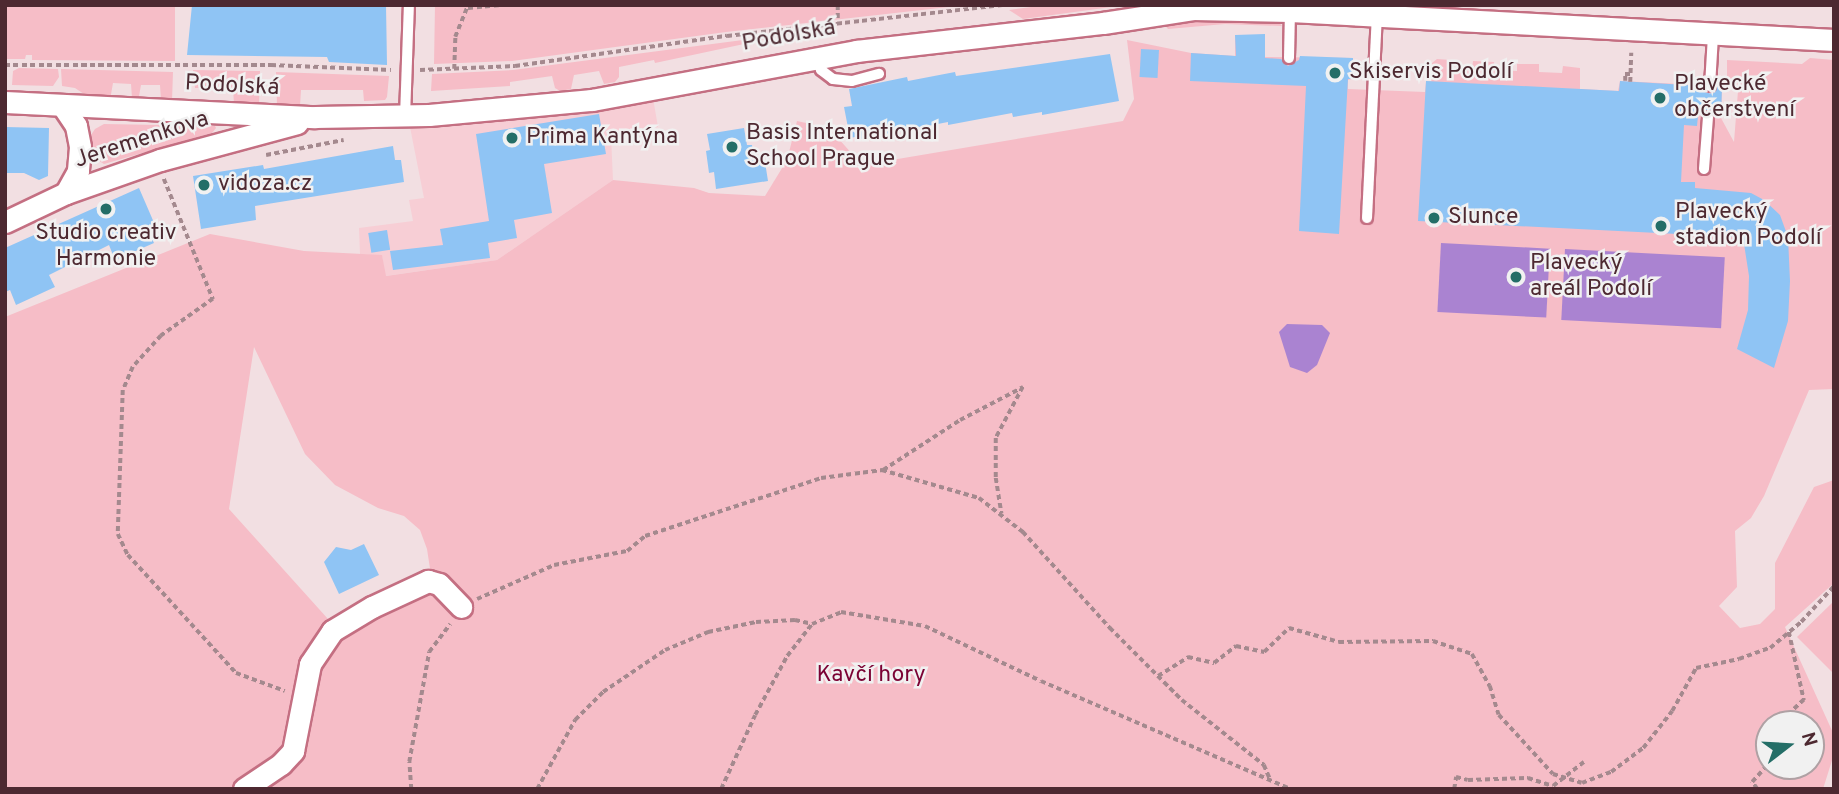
<!DOCTYPE html>
<meta charset="utf-8">
<style>
body{margin:0}
#map{position:relative;width:1839px;height:794px;overflow:hidden;background:#f2dfe2;font-family:Overpass,sans-serif}
div>[style]{position:absolute}
[style*='--x']{left:calc(var(--x)*1px);top:calc(var(--y)*1px);width:calc(var(--w)*1px);rotate:calc(var(--a)*1deg)}
.built>*{inset:0;background:#f7ced5}
.green>*{inset:0;background:#f6bdc7}
.water>*{inset:0;background:#aa83d1;transform-origin:0 0}
.building>*{inset:0;background:#8fc4f4;transform-origin:0 0}
.path>*{height:3.5px;margin-top:-1.75px;transform-origin:0;background:repeating-linear-gradient(90deg,#a4898e 0 5px,transparent 0 8.5px)}
.roads{filter:drop-shadow(2px 0 #c46f82) drop-shadow(-2px 0 #c46f82) drop-shadow(0 2px #c46f82) drop-shadow(0 -2px #c46f82)}
.lane>*{height:10px;margin:-5px;padding:0 5px;transform-origin:5px;border-radius:5px;background:#fff}
.street>*{height:21px;margin:-10.5px;padding:0 10.5px;transform-origin:10.5px;border-radius:10.5px;background:#fff}
.dots>*{width:19px;height:19px;translate:-50% -50%;box-sizing:border-box;border:4px solid #f1f1f1;border-radius:50%}
span{translate:-50% -50%;white-space:nowrap;text-align:center;line-height:1.15;-webkit-text-stroke:5px #f1f1f1;paint-order:stroke}
.street-label{font-size:23px;color:#4d2931}
.poi-label{font-size:23px;color:#4d2931}
.left{translate:0 -50%;text-align:left}
.park-label{font-size:23px;color:#7b0234}
.frame{position:absolute;inset:0;border:7px solid #4d2931;pointer-events:none}
.north{position:absolute;left:1755px;top:710px;width:70px;height:70px;box-sizing:border-box;background:#f1f1f1;border:2px solid #afa1a4;border-radius:50%;rotate:73deg;font-size:19px;font-weight:700;line-height:28px;text-align:center;color:#4d2931}
.north::after{content:'';display:block;margin:auto;width:24px;height:32px;background:#246e67;clip-path:polygon(50% 0,100% 100%,50% 72%,0 100%)}
</style>
<div id="map">
<div class="built">
<div style="clip-path:polygon(653px 98px,658px 127px,611px 136px,613px 180px,497px 260px,385px 276px,382px 256px,360px 254px,359px 228px,413px 221px,409px 200px,424px 198px,410px 127px,537px 117px)"></div>
</div>
<div class="green">
<div style="clip-path:polygon(5px 5px,175px 5px,175px 61px,32px 60px,32px 55px,26px 55px,25px 59px,5px 59px)"></div>
<div style="clip-path:polygon(435px 5px,966px 5px,726px 32px,512px 61px,434px 64px)"></div>
<div style="clip-path:polygon(1046px 5px,1126px 5px,1023px 19px,1009px 10px)"></div>
<div style="clip-path:polygon(1204px 16px,1276px 19px,1282px 26px,1225px 24px,1168px 29px,1162px 21px)"></div>
<div style="clip-path:polygon(796px 33px,655px 63px,654px 60px,619px 67px,619px 77px,615px 82px,604px 84px,599px 71px,574px 75px,571px 89px,560px 91px,555px 88px,552px 76px,510px 82px,510px 86px,431px 91px,432px 74px,513px 70px)"></div>
<div style="clip-path:polygon(evenodd,1235px 35px,1265px 57px,1353px 58px,1352px 79px,1348px 80px,1348px 89px,1425px 92px,1426px 82px,1431px 81px,1432px 63px,1437px 59px,1451px 60px,1451px 68px,1472px 69px,1473px 61px,1494px 62px,1495px 70px,1517px 71px,1517px 64px,1539px 64px,1539px 72px,1562px 73px,1563px 66px,1580px 68px,1580px 89px,1618px 91px,1620px 81px,1722px 86px,1721px 118px,1734px 142px,1738px 91px,1727px 87px,1727px 60px,1802px 64px,1810px 58px,1834px 60px,1834px 389px,1809px 390px,1764px 496px,1751px 518px,1735px 531px,1737px 587px,1719px 606px,1740px 628px,1760px 624px,1775px 609px,1775px 563px,1814px 487px,1834px 480px,1834px 583px,1785px 627px,1834px 735px,1834px 754px,1823px 789px,5px 789px,5px 317px,210px 234px,304px 251px,382px 255px,386px 276px,497px 260px,613px 180px,694px 188px,709px 193px,765px 196px,787px 160px,797px 121px,829px 128px,862px 165px,1123px 121px,1134px 99px,1127px 40px,1191px 53px,1235px 56px,1235px 35px,254px 347px,305px 454px,335px 485px,378px 508px,404px 516px,420px 530px,427px 549px,431px 575px,384px 591px,328px 619px,229px 509px,254px 347px,1235px 35px,1769px 724px,1811px 724px,1811px 766px,1769px 766px,1769px 724px)"></div>
<div style="clip-path:polygon(19px 68px,58px 69px,59px 77px,53px 86px,12px 85px,13px 71px)"></div>
<div style="clip-path:polygon(61px 69px,173px 72px,172px 101px,161px 100px,160px 85px,141px 85px,139px 96px,132px 98px,131px 84px,113px 83px,110px 100px,93px 100px,75px 88px,62px 86px)"></div>
<div style="clip-path:polygon(193px 70px,260px 71px,259px 105px,234px 104px,233px 88px,195px 88px)"></div>
<div style="clip-path:polygon(276px 72px,389px 76px,387px 97px,385px 100px,364px 101px,363px 90px,301px 90px,300px 106px,277px 106px)"></div>
<div style="clip-path:polygon(104px 124px,215px 126px,216px 128px,212px 133px,104px 164px,91px 156px,89px 138px,95px 129px)"></div>
<div style="clip-path:polygon(1834px 601px,1834px 674px,1797px 637px)"></div>
</div>
<div class="water">
<div style="left:1441px;top:243px;width:109px;height:69px;rotate:3deg"></div>
<div style="left:1565px;top:249px;width:160px;height:71px;rotate:3deg"></div>
<div style="clip-path:polygon(1287px 324px,1322px 325px,1330px 333px,1317px 365px,1307px 373px,1290px 367px,1279px 332px)"></div>
</div>
<div class="building">
<div style="clip-path:polygon(192px 5px,386px 5px,387px 65px,329px 62px,327px 57px,187px 55px)"></div>
<div style="clip-path:polygon(1265px 34px,1265px 58px,1281px 59px,1288px 66px,1299px 60px,1300px 56px,1353px 58px,1352px 79px,1348px 79px,1339px 234px,1299px 231px,1306px 86px,1190px 81px,1191px 53px,1236px 56px,1235px 35px)"></div>
<div style="left:1141px;top:49px;width:18px;height:28px;rotate:3deg"></div>
<div style="clip-path:polygon(1110px 54px,1119px 101px,1042px 115px,1042px 112px,1013px 117px,1012px 113px,948px 125px,948px 122px,861px 139px,860px 136px,850px 138px,844px 107px,852px 106px,849px 89px,907px 77px,908px 81px,955px 72px,956px 76px)"></div>
<div style="clip-path:polygon(1426px 81px,1619px 91px,1620px 81px,1702px 86px,1710px 94px,1718px 86px,1722px 86px,1721px 118px,1716px 118px,1712px 110px,1705px 110px,1698px 116px,1697px 126px,1684px 125px,1681px 182px,1695px 182px,1695px 188px,1751px 193px,1764px 200px,1780px 215px,1788px 237px,1790px 281px,1788px 321px,1774px 368px,1737px 349px,1748px 310px,1749px 276px,1744px 244px,1737px 237px,1418px 221px)"></div>
<div style="clip-path:polygon(599px 114px,606px 154px,544px 164px,552px 213px,514px 220px,517px 238px,488px 243px,490px 258px,393px 270px,390px 251px,443px 245px,440px 229px,489px 221px,476px 134px)"></div>
<div style="clip-path:polygon(5px 127px,49px 128px,48px 176px,39px 180px,24px 173px,5px 173px)"></div>
<div style="clip-path:polygon(744px 128px,747px 145px,752px 145px,755px 163px,765px 162px,768px 181px,716px 189px,714px 172px,709px 173px,706px 151px,710px 150px,707px 134px)"></div>
<div style="clip-path:polygon(393px 146px,395px 160px,401px 160px,404px 182px,255px 206px,256px 220px,201px 229px,193px 176px,263px 165px,264px 169px)"></div>
<div style="clip-path:polygon(139px 188px,155px 225px,147px 228px,154px 243px,115px 260px,109px 245px,49px 275px,55px 287px,16px 305px,10px 290px,5px 292px,5px 248px)"></div>
<div style="left:387px;top:230px;width:20px;height:19px;rotate:81deg"></div>
<div style="clip-path:polygon(364px 544px,379px 575px,339px 594px,324px 562px,336px 547px,351px 550px)"></div>
</div>
<div class="path">
<div style="--x:838;--y:5;--w:19;--a:90"></div>
<div style="--x:468;--y:8;--w:33;--a:-5"></div>
<div style="--x:5;--y:65;--w:266;--a:0"></div>
<div style="--x:271;--y:65;--w:120;--a:2.4"></div>
<div style="--x:454;--y:69;--w:32;--a:-88"></div>
<div style="--x:455;--y:37;--w:35;--a:-68"></div>
<div style="--x:420;--y:70;--w:95;--a:-2.4"></div>
<div style="--x:515;--y:66;--w:214;--a:-8.1"></div>
<div style="--x:727;--y:36;--w:277;--a:-6.4"></div>
<div style="--x:1625;--y:81;--w:7;--a:-90"></div>
<div style="--x:1625;--y:74;--w:6;--a:0"></div>
<div style="--x:1630;--y:82;--w:29;--a:-88"></div>
<div style="--x:266;--y:155;--w:79;--a:-10.9"></div>
<div style="--x:164;--y:179;--w:130;--a:67.8"></div>
<div style="--x:213;--y:299;--w:64;--a:144.6"></div>
<div style="--x:161;--y:336;--w:42;--a:132.1"></div>
<div style="--x:133;--y:367;--w:25;--a:113"></div>
<div style="--x:123;--y:390;--w:144;--a:92"></div>
<div style="--x:118;--y:534;--w:23;--a:65"></div>
<div style="--x:128;--y:555;--w:160;--a:47.5"></div>
<div style="--x:236;--y:673;--w:52;--a:20.2"></div>
<div style="--x:883;--y:470;--w:92;--a:-33"></div>
<div style="--x:960;--y:420;--w:71;--a:-27.6"></div>
<div style="--x:1023;--y:387;--w:58;--a:117.9"></div>
<div style="--x:996;--y:438;--w:40;--a:90"></div>
<div style="--x:996;--y:478;--w:36;--a:81"></div>
<div style="--x:477;--y:599;--w:84;--a:-23.8"></div>
<div style="--x:554;--y:565;--w:74;--a:-10.9"></div>
<div style="--x:627;--y:551;--w:23;--a:-40"></div>
<div style="--x:645;--y:536;--w:185;--a:-18.2"></div>
<div style="--x:821;--y:478;--w:62;--a:-7.5"></div>
<div style="--x:882;--y:470;--w:101;--a:16.1"></div>
<div style="--x:979;--y:498;--w:56;--a:37.7"></div>
<div style="--x:1023;--y:532;--w:130;--a:47.8"></div>
<div style="--x:1110;--y:628;--w:102;--a:45"></div>
<div style="--x:1182;--y:700;--w:105;--a:38.4"></div>
<div style="--x:1264;--y:765;--w:15;--a:67"></div>
<div style="--x:1789;--y:632;--w:70;--a:77.6"></div>
<div style="--x:1804;--y:700;--w:16;--a:137"></div>
<div style="--x:1792;--y:711;--w:13;--a:86"></div>
<div style="--x:1158;--y:676;--w:36;--a:-32"></div>
<div style="--x:1188;--y:657;--w:27;--a:13"></div>
<div style="--x:1214;--y:663;--w:28;--a:-38"></div>
<div style="--x:1236;--y:646;--w:29;--a:12"></div>
<div style="--x:1264;--y:652;--w:35;--a:-44"></div>
<div style="--x:1289;--y:628;--w:52;--a:15.6"></div>
<div style="--x:1339;--y:642;--w:94;--a:-0.6"></div>
<div style="--x:1433;--y:641;--w:41;--a:18.4"></div>
<div style="--x:1472;--y:654;--w:37;--a:61"></div>
<div style="--x:1490;--y:686;--w:30;--a:73"></div>
<div style="--x:1499;--y:715;--w:80;--a:47.5"></div>
<div style="--x:1553;--y:774;--w:30;--a:17"></div>
<div style="--x:1582;--y:783;--w:31;--a:-21"></div>
<div style="--x:1611;--y:772;--w:40;--a:-37"></div>
<div style="--x:1643;--y:748;--w:47;--a:-51.9"></div>
<div style="--x:1672;--y:711;--w:49;--a:-60.8"></div>
<div style="--x:1696;--y:668;--w:44;--a:-11.8"></div>
<div style="--x:1739;--y:659;--w:33;--a:-20"></div>
<div style="--x:1770;--y:648;--w:40;--a:-40"></div>
<div style="--x:1801;--y:622;--w:49;--a:-47.5"></div>
<div style="--x:411;--y:789;--w:27;--a:-94"></div>
<div style="--x:409;--y:762;--w:112;--a:-79.7"></div>
<div style="--x:429;--y:652;--w:35;--a:-53"></div>
<div style="--x:537;--y:789;--w:79;--a:-61.2"></div>
<div style="--x:575;--y:720;--w:40;--a:-45"></div>
<div style="--x:603;--y:692;--w:75;--a:-34.1"></div>
<div style="--x:665;--y:650;--w:47;--a:-22.7"></div>
<div style="--x:708;--y:632;--w:49;--a:-11.8"></div>
<div style="--x:756;--y:622;--w:39;--a:-3"></div>
<div style="--x:795;--y:620;--w:17;--a:13"></div>
<div style="--x:721;--y:789;--w:81;--a:-65.3"></div>
<div style="--x:755;--y:715;--w:67;--a:-61.5"></div>
<div style="--x:787;--y:656;--w:41;--a:-52"></div>
<div style="--x:812;--y:624;--w:31;--a:-22"></div>
<div style="--x:841;--y:612;--w:85;--a:9.5"></div>
<div style="--x:925;--y:626;--w:128;--a:25.4"></div>
<div style="--x:1041;--y:681;--w:271;--a:23.4"></div>
<div style="--x:1454;--y:789;--w:12;--a:-81"></div>
<div style="--x:1456;--y:777;--w:12;--a:14"></div>
<div style="--x:1468;--y:780;--w:60;--a:-1.9"></div>
<div style="--x:1528;--y:778;--w:26;--a:18"></div>
<div style="--x:1553;--y:786;--w:39;--a:-38"></div>
<div style="--x:1757;--y:789;--w:9;--a:-126"></div>
<div style="--x:1752;--y:782;--w:25;--a:-48"></div>
</div>
<div class="roads">
<div class="lane">
<div style="--x:816;--y:58;--w:13;--a:67"></div>
<div style="--x:821;--y:70;--w:15;--a:37"></div>
<div style="--x:833;--y:79;--w:19;--a:6"></div>
<div style="--x:852;--y:81;--w:28;--a:-15"></div>
<div style="--x:1289;--y:58;--w:47;--a:-88.8"></div>
<div style="--x:1710;--y:86;--w:51;--a:-86.6"></div>
<div style="--x:405;--y:117;--w:112;--a:-88"></div>
<div style="--x:1704;--y:169;--w:52;--a:-85.6"></div>
<div style="--x:1367;--y:218;--w:202;--a:-87.2"></div>
</div>
<div class="street">
<div style="--x:5;--y:102;--w:310;--a:2.8"></div>
<div style="--x:315;--y:117;--w:114;--a:-1"></div>
<div style="--x:429;--y:115;--w:164;--a:-5.3"></div>
<div style="--x:592;--y:100;--w:269;--a:-10.5"></div>
<div style="--x:856;--y:51;--w:249;--a:-6.5"></div>
<div style="--x:1103;--y:23;--w:91;--a:-8.8"></div>
<div style="--x:1193;--y:9;--w:97;--a:1.2"></div>
<div style="--x:1290;--y:11;--w:545;--a:3.05"></div>
<div style="--x:62;--y:105;--w:25;--a:56"></div>
<div style="--x:76;--y:126;--w:21;--a:79"></div>
<div style="--x:80;--y:147;--w:24;--a:95"></div>
<div style="--x:78;--y:171;--w:25;--a:119"></div>
<div style="--x:5;--y:222;--w:68;--a:-25.4"></div>
<div style="--x:66;--y:193;--w:100;--a:-19.3"></div>
<div style="--x:160;--y:160;--w:142;--a:-15.1"></div>
<div style="--x:244;--y:789;--w:45;--a:-34"></div>
<div style="--x:281;--y:764;--w:18;--a:-47"></div>
<div style="--x:293;--y:751;--w:89;--a:-78.9"></div>
<div style="--x:310;--y:664;--w:40;--a:-56"></div>
<div style="--x:332;--y:631;--w:47;--a:-31"></div>
<div style="--x:372;--y:607;--w:62;--a:-24.9"></div>
<div style="--x:428;--y:581;--w:11;--a:15"></div>
<div style="--x:439;--y:584;--w:32;--a:46"></div>
</div>
</div>
<div class="dots">
<div style="left:1335px;top:73px;background:#246e67"></div>
<div style="left:1660px;top:98px;background:#246e67"></div>
<div style="left:512px;top:138px;background:#246e67"></div>
<div style="left:732px;top:147px;background:#246e67"></div>
<div style="left:204px;top:185px;background:#246e67"></div>
<div style="left:106px;top:209px;background:#246e67"></div>
<div style="left:1434px;top:218px;background:#246e67"></div>
<div style="left:1661px;top:226px;background:#246e67"></div>
<div style="left:1516px;top:277px;background:#246e67"></div>
</div>
<div class="street-label">
<span style="left:789px;top:37px;rotate:-10deg">Podolská</span>
<span style="left:232px;top:87px;rotate:3deg">Podolská</span>
<span style="left:142px;top:141px;rotate:-18deg">Jeremenkova</span>
</div>
<div class="poi-label">
<span class="left" style="left:1349px;top:73px">Skiservis Podolí</span>
<span class="left" style="left:1674px;top:98px">Plavecké<br>občerstvení</span>
<span class="left" style="left:746px;top:147px">Basis International<br>School Prague</span>
<span class="left" style="left:526px;top:138px">Prima Kantýna</span>
<span class="left" style="left:218px;top:185px">vidoza.cz</span>
<span class="left" style="left:1675px;top:226px">Plavecký<br>stadion Podolí</span>
<span class="left" style="left:1448px;top:218px">Slunce</span>
<span style="left:106px;top:247px">Studio creativ<br>Harmonie</span>
<span class="left" style="left:1530px;top:277px">Plavecký<br>areál Podolí</span>
</div>
<div class="park-label">
<span style="left:871px;top:676px">Kavčí hory</span>
</div>
<div class="frame"></div>
<div class="north">N</div>
</div>
